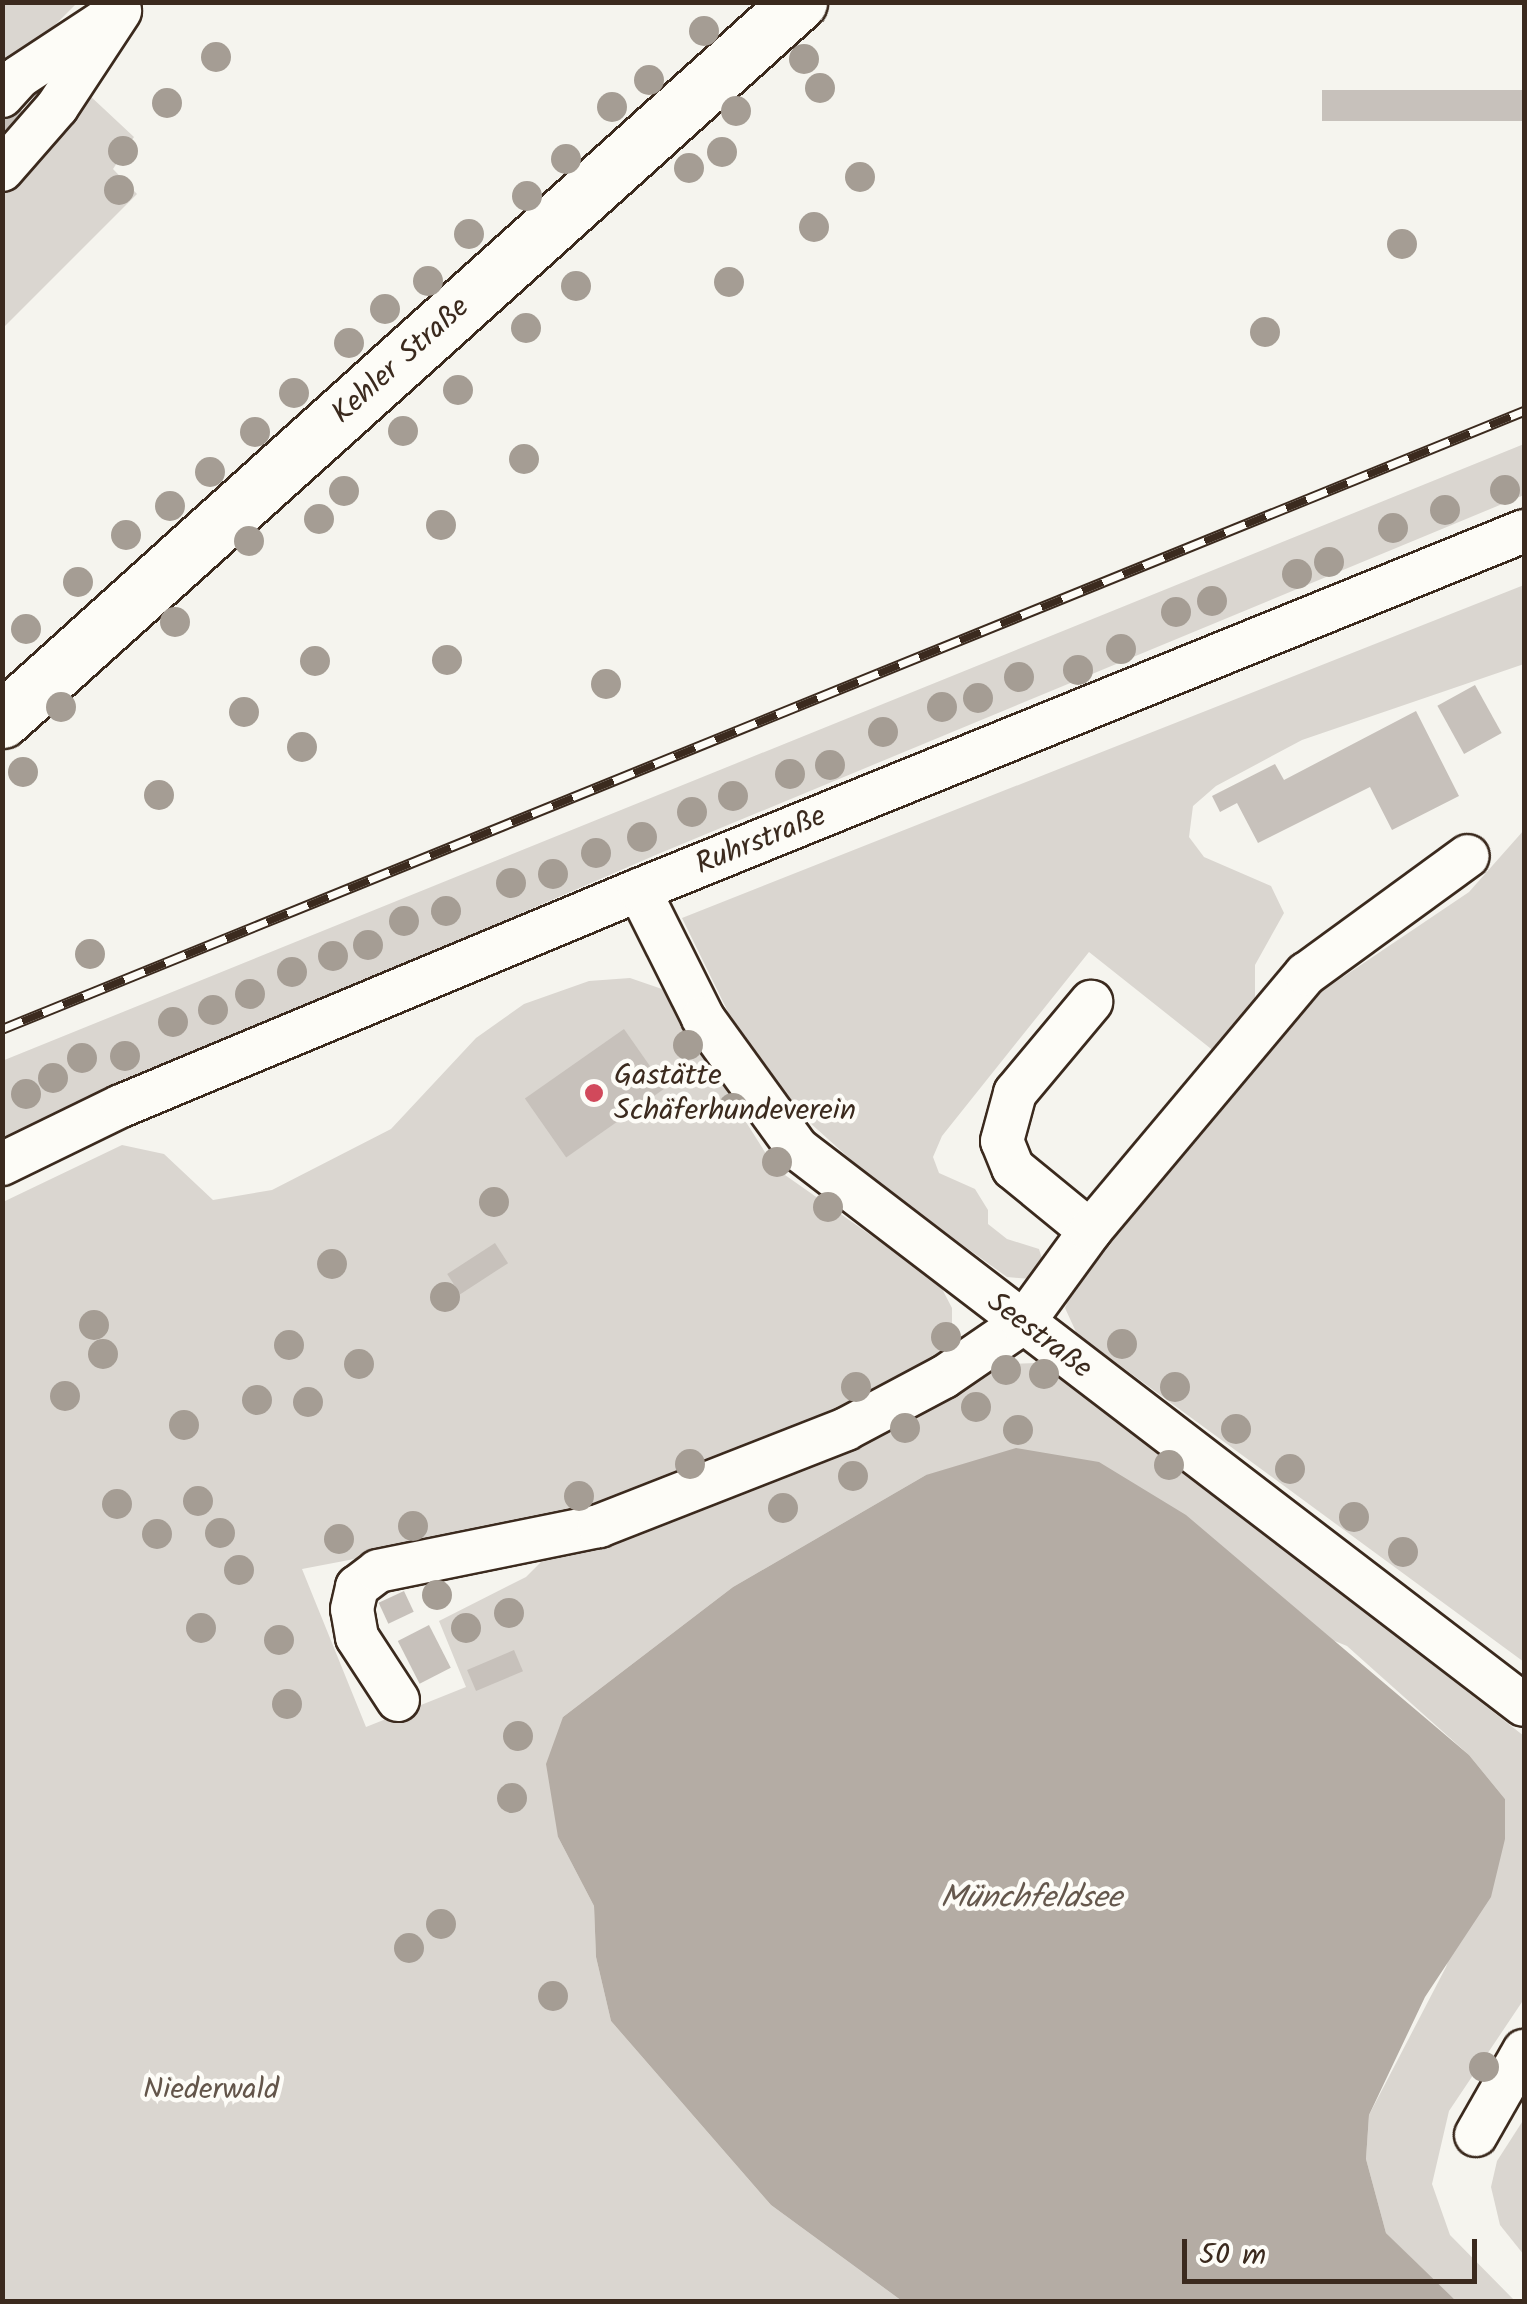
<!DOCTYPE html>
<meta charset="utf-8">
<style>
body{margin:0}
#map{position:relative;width:1527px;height:2304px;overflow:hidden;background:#f5f4ee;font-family:Kalam,sans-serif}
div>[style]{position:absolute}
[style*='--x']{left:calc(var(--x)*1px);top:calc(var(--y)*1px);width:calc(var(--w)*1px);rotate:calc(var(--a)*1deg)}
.green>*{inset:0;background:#dad6d0}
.water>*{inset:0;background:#b4aca4}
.building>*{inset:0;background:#c7c1bb;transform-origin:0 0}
.roads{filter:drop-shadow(2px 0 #3b2a1e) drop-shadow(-2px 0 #3b2a1e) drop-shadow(0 2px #3b2a1e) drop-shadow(0 -2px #3b2a1e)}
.minor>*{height:42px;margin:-21px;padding:0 21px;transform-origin:21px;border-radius:21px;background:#fdfcf7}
.major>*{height:55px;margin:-27.5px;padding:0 27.5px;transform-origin:27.5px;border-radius:27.5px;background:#fdfcf7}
.rail>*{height:11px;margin-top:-5.5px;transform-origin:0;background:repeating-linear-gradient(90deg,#fdfcf7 0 22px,#3b2a1e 0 44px);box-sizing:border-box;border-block:2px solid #3b2a1e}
.trees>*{width:30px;height:30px;margin:-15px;border-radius:50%;background:#a59d94}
.dots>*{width:28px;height:28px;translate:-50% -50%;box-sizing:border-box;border:5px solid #fdfcf7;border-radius:50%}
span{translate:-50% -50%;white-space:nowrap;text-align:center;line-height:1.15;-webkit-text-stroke:9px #fdfcf7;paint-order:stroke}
.street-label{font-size:30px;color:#3b2a1e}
.poi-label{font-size:30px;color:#3b2a1e}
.left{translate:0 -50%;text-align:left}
.park-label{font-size:30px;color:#63554a}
.water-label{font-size:32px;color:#65584d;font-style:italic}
.frame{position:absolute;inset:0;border:5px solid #3b2a1e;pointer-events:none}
.scale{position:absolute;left:1182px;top:2239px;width:295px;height:45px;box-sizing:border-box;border:5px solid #3b2a1e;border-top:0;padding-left:12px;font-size:30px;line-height:35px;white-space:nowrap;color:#3b2a1e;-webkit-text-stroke:8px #fdfcf7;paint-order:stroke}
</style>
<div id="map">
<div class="green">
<div style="clip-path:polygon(3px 3px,77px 3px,3px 77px)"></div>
<div style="clip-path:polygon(88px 94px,134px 137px,113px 169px,137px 194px,3px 328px,3px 187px)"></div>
<div style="clip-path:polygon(1524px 444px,1524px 495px,658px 854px,3px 1138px,2px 1061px)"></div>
<div style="clip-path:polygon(1524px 585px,1524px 664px,1302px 740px,1216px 786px,1193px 806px,1189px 837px,1204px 857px,1271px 886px,1284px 913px,1255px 965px,1255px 1001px,1215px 1052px,1089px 952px,942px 1136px,933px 1157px,939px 1173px,975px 1189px,988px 1210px,988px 1224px,1007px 1239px,1039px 1249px,1045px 1268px,1030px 1279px,1007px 1277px,964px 1246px,869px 1176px,778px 1094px,731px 1018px,682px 918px)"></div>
<div style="clip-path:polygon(1524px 830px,1524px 1662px,1077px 1334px,1065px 1308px,1076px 1282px,1291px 1012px,1469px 892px)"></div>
<div style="clip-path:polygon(630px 978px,662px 989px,775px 1168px,939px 1283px,952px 1308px,952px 1341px,889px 1393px,590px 1514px,302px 1569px,366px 1727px,466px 1687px,439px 1621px,526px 1577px,546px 1557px,1004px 1364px,1036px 1363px,1069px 1381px,1524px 1736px,1524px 1999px,1449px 2111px,1432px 2184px,1450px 2235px,1515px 2301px,1456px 2301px,1442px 2289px,1386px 2233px,1366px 2159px,1369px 2115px,1446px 1967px,1505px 1799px,1469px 1755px,1347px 1646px,926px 1475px,733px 1587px,563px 1717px,558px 1837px,594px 1906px,596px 1957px,611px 2021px,771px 2205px,902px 2301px,3px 2302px,3px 1202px,122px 1145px,164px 1154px,213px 1200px,272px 1190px,391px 1129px,476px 1038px,524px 1004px,589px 981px)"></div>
<div style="clip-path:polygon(1524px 2119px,1524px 2255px,1500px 2225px,1491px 2187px,1497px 2161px)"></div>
</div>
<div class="water">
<div style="clip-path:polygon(1016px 1448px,1099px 1462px,1186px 1515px,1469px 1755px,1505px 1799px,1505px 1839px,1491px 1897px,1425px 1997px,1369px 2115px,1366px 2159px,1386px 2233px,1456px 2301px,902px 2301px,771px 2205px,611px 2021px,596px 1957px,594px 1906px,558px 1837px,546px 1764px,563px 1717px,733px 1587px,926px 1475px)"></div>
</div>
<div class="building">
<div style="left:1524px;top:90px;width:31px;height:202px;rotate:90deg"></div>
<div style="clip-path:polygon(13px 103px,30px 118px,2px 150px,2px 116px)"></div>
<div style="left:1475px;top:685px;width:55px;height:43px;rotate:61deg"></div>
<div style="clip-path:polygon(1416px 711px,1459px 796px,1392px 830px,1370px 787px,1258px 843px,1237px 803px,1220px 812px,1212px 796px,1275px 764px,1284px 780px)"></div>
<div style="left:624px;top:1029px;width:72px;height:121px;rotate:55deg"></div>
<div style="left:495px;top:1243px;width:24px;height:57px;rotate:57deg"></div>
<div style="left:404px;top:1591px;width:23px;height:28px;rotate:65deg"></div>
<div style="left:429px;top:1625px;width:48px;height:35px;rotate:63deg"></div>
<div style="left:514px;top:1650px;width:23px;height:51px;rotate:67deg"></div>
</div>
<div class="roads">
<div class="minor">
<div style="--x:2;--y:96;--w:25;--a:-48"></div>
<div style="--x:19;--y:77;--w:105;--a:-33.4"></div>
<div style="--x:2;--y:170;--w:84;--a:-48.9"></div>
<div style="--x:57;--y:107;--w:115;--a:-56.7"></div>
<div style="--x:639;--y:890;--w:143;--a:63.4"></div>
<div style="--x:703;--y:1018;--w:162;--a:54.1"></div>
<div style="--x:798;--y:1149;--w:914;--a:37.45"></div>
<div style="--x:2;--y:1164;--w:132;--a:-26"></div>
<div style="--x:121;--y:1106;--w:561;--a:-22.64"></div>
<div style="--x:639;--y:890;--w:955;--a:-22.08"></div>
<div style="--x:1090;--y:1231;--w:99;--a:-140.7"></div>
<div style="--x:1013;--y:1168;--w:29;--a:-112"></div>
<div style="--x:1002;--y:1141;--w:50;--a:-74.8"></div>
<div style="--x:1015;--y:1093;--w:119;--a:-50.1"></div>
<div style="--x:398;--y:1700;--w:75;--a:-123.1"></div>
<div style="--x:357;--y:1637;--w:28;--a:-100"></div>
<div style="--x:352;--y:1609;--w:23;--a:-77"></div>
<div style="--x:357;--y:1587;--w:26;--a:-37"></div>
<div style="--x:378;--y:1571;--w:226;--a:-11.5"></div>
<div style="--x:599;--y:1526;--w:265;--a:-21.4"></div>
<div style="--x:846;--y:1429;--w:111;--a:-28"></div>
<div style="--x:944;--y:1377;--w:96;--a:-34.4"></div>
<div style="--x:1023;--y:1323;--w:114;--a:-53.9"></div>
<div style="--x:1090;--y:1231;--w:336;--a:-50"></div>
<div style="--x:1306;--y:974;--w:200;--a:-36.1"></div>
<div style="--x:1476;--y:2135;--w:97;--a:-60.3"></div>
</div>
<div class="major">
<div style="--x:2;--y:720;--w:1073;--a:-42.02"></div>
</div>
</div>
<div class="rail">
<div style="--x:2;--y:1029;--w:1643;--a:-22.1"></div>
</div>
<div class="trees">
<div style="left:704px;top:31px"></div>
<div style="left:216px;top:57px"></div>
<div style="left:804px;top:59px"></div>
<div style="left:649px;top:80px"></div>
<div style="left:820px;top:88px"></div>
<div style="left:167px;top:103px"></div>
<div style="left:612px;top:107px"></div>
<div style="left:736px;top:111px"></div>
<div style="left:123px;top:151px"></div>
<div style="left:722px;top:152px"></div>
<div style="left:566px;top:159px"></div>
<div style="left:689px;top:168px"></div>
<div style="left:860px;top:177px"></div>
<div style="left:119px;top:190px"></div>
<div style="left:527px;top:196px"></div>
<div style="left:814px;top:227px"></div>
<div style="left:469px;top:234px"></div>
<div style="left:1402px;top:244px"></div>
<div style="left:428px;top:281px"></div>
<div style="left:729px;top:282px"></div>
<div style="left:576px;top:286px"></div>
<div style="left:385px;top:309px"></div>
<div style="left:526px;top:328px"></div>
<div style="left:1265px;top:332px"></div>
<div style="left:349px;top:343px"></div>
<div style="left:458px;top:390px"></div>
<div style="left:294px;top:393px"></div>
<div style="left:403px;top:431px"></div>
<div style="left:255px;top:432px"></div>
<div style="left:524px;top:459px"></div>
<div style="left:210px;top:472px"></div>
<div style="left:1505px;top:490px"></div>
<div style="left:344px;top:491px"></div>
<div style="left:170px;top:506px"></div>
<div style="left:1445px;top:510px"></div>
<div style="left:319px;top:519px"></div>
<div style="left:441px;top:525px"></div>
<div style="left:1393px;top:528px"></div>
<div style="left:126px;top:535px"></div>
<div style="left:249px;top:541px"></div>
<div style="left:1329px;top:562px"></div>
<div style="left:1297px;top:574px"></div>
<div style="left:78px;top:582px"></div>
<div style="left:1212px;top:601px"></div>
<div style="left:1176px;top:612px"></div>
<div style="left:175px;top:622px"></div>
<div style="left:26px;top:629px"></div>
<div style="left:1121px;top:649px"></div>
<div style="left:447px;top:660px"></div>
<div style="left:315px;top:661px"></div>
<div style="left:1078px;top:670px"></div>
<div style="left:1019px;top:677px"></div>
<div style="left:606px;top:684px"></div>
<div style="left:978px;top:698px"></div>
<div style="left:61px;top:707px"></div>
<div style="left:942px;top:707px"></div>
<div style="left:244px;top:712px"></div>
<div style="left:883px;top:732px"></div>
<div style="left:302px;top:747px"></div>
<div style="left:830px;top:765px"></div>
<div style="left:23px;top:772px"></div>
<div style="left:790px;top:774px"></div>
<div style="left:159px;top:795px"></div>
<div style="left:733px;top:796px"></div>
<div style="left:692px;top:812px"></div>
<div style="left:642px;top:837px"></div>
<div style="left:596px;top:853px"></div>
<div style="left:553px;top:874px"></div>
<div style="left:511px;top:883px"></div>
<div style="left:446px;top:911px"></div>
<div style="left:404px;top:921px"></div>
<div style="left:368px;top:945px"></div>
<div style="left:90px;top:954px"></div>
<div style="left:333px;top:956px"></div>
<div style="left:292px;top:972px"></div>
<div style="left:250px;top:994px"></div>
<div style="left:213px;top:1010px"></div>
<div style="left:173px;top:1022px"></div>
<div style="left:688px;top:1045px"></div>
<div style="left:125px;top:1056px"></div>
<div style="left:82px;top:1058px"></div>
<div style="left:53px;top:1078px"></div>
<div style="left:26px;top:1094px"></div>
<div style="left:733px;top:1108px"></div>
<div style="left:777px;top:1162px"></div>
<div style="left:494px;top:1202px"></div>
<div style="left:828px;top:1207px"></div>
<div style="left:332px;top:1264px"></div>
<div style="left:445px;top:1297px"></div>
<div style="left:94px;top:1325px"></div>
<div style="left:946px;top:1337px"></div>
<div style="left:1122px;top:1344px"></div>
<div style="left:289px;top:1345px"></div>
<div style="left:103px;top:1354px"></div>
<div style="left:359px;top:1364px"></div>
<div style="left:1006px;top:1370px"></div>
<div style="left:1044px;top:1374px"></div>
<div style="left:856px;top:1387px"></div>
<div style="left:1175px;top:1387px"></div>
<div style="left:65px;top:1396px"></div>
<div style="left:257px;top:1400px"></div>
<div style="left:308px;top:1402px"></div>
<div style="left:976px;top:1407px"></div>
<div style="left:184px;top:1425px"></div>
<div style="left:905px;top:1428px"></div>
<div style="left:1236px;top:1429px"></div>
<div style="left:1018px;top:1430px"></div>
<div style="left:690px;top:1464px"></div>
<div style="left:1169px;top:1465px"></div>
<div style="left:1290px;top:1469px"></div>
<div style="left:853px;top:1476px"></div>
<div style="left:579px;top:1496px"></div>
<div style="left:198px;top:1501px"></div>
<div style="left:117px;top:1504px"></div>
<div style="left:783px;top:1508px"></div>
<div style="left:1354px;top:1517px"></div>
<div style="left:413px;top:1526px"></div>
<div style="left:220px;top:1533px"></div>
<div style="left:157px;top:1534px"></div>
<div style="left:339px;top:1539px"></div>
<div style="left:1403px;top:1552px"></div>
<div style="left:239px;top:1570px"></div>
<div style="left:437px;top:1595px"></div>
<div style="left:509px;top:1613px"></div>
<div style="left:201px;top:1628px"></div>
<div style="left:466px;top:1628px"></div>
<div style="left:279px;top:1640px"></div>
<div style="left:287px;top:1704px"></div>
<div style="left:518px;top:1736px"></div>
<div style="left:512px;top:1798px"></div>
<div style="left:441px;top:1924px"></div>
<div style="left:409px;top:1948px"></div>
<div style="left:553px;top:1996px"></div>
<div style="left:1484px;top:2067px"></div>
</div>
<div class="dots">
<div style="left:594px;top:1093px;background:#d1495b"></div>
</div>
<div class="street-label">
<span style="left:401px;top:361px;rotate:-42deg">Kehler Straße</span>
<span style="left:761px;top:841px;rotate:-22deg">Ruhrstraße</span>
<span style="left:1039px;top:1336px;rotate:37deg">Seestraße</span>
</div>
<div class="poi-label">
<span class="left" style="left:614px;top:1093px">Gastätte<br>Schäferhundeverein</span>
</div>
<div class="park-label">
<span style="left:211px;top:2090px">Niederwald</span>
</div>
<div class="water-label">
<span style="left:1031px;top:1899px">Münchfeldsee</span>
</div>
<div class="frame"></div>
<div class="scale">50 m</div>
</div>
